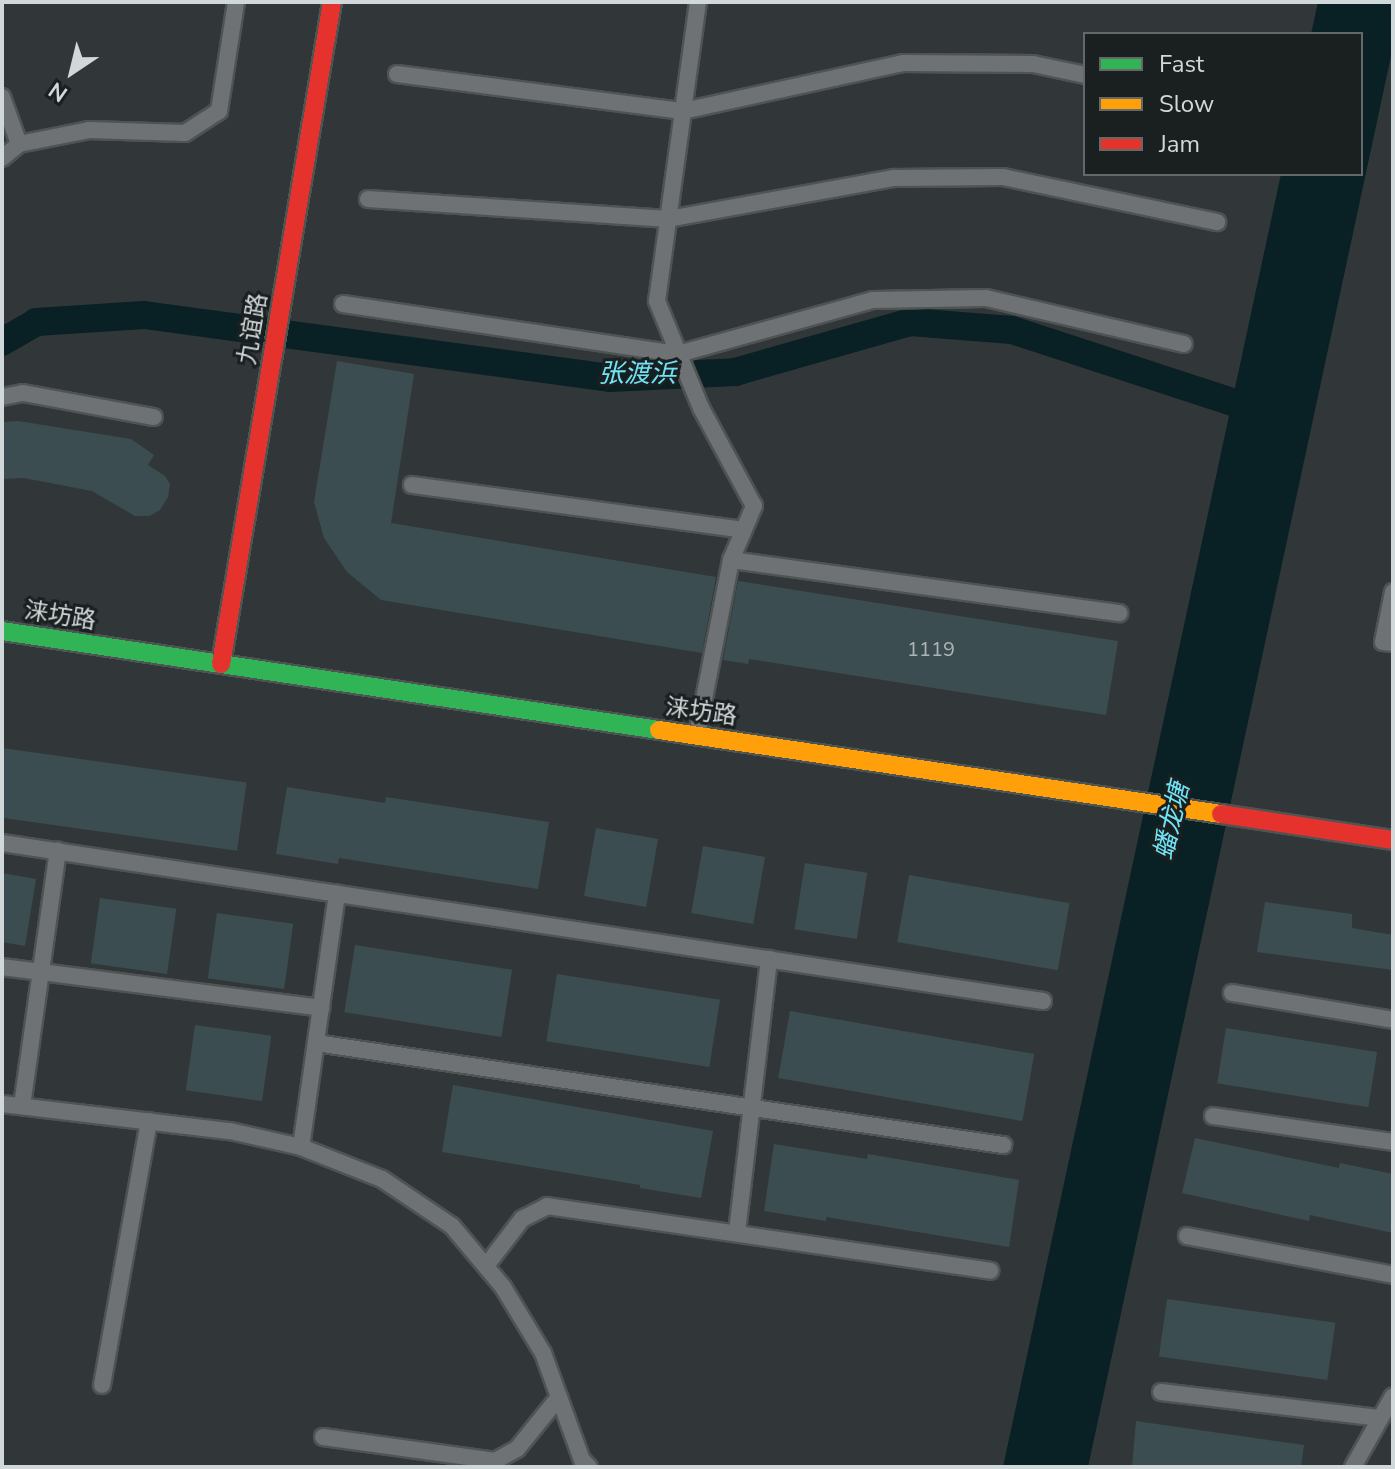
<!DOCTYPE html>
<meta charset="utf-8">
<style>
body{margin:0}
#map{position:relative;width:1395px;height:1469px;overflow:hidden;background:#313738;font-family:"Nunito Sans","Noto Sans SC",sans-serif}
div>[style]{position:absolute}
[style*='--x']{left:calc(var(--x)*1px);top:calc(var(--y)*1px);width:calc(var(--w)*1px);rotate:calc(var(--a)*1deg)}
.water>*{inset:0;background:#092024}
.canal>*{height:28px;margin:-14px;padding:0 14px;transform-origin:14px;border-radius:14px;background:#092024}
.building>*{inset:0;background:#3b4d51;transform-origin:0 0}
.roads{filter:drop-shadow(2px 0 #4e5354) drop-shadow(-2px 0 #4e5354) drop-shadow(0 2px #4e5354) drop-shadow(0 -2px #4e5354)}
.lane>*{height:16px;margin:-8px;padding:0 8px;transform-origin:8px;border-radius:8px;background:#6e7274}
.fast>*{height:18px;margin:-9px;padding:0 9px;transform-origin:9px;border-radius:9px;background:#30b455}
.slow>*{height:18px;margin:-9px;padding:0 9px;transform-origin:9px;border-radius:9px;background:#ff9f0a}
.jam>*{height:18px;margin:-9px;padding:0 9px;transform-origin:9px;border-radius:9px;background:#e5322d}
span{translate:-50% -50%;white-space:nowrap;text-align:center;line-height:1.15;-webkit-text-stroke:6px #1a1f20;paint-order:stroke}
.number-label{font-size:20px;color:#acb5b7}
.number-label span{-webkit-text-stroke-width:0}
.street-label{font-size:24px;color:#d1d8d9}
.water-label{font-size:26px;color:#6fe4f7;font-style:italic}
.frame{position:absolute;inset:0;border:4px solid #d1d8d9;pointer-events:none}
.legend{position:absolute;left:1083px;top:32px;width:280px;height:144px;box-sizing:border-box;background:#1a1f20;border:2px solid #63696a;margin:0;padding:10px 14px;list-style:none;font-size:24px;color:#d1d8d9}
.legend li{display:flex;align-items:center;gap:16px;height:40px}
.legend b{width:40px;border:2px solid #63696a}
.north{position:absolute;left:32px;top:32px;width:80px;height:80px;-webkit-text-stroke:6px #1a1f20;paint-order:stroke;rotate:215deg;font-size:22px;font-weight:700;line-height:32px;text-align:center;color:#d1d8d9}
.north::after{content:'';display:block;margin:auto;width:28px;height:36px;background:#d1d8d9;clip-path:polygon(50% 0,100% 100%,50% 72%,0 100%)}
</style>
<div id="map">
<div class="water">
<div style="clip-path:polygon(1318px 2px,1393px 2px,1393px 47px,1088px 1467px,1003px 1467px,1281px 174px,1361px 174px,1361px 34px,1311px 34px)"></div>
</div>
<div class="canal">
<div style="--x:2;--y:342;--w:39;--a:-30"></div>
<div style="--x:36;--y:322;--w:108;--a:-3.7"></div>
<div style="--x:144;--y:315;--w:470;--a:7.7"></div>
<div style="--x:610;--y:378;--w:125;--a:-2.7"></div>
<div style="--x:735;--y:372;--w:182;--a:-15.9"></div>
<div style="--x:910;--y:322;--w:102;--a:4.5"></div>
<div style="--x:1012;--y:330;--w:264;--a:18.1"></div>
</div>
<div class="building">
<div style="clip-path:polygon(337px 361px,414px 374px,391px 523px,716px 577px,702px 653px,381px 600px,347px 572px,324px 538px,314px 502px)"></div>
<div style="clip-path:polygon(18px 421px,131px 439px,154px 455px,148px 465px,165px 476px,170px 484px,168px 497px,160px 510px,149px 516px,135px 516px,92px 491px,24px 478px,2px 479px,2px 422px)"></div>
<div style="clip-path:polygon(738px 581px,1118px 641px,1106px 715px,749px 659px,748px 664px,723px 660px)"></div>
<div style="left:2px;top:748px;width:247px;height:69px;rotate:8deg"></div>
<div style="clip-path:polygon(287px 787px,385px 803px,386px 797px,549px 822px,538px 889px,339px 858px,338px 864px,276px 854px)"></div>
<div style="left:596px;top:828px;width:63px;height:69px;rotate:10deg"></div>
<div style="left:703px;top:846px;width:63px;height:68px;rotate:10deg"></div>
<div style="left:805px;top:863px;width:63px;height:67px;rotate:9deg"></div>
<div style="clip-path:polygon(2px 873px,36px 879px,25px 946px,2px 942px)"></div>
<div style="left:909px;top:875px;width:163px;height:68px;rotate:10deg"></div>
<div style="left:100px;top:898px;width:77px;height:66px;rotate:8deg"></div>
<div style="clip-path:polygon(1265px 902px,1352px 914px,1352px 928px,1393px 935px,1393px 970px,1257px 952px)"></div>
<div style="left:217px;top:913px;width:77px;height:66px;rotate:8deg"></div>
<div style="left:355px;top:945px;width:159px;height:68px;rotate:9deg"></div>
<div style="left:557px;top:974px;width:165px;height:68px;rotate:9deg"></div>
<div style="left:790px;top:1011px;width:248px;height:68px;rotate:10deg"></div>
<div style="left:195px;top:1025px;width:77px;height:66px;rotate:8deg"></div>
<div style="left:1226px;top:1028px;width:153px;height:56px;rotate:9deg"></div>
<div style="clip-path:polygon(453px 1085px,713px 1131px,701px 1198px,640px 1188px,640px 1185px,442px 1152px)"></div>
<div style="clip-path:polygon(1195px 1138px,1339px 1168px,1340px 1163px,1393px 1174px,1393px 1233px,1310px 1215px,1309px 1221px,1182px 1193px)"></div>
<div style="clip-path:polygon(774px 1144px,867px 1159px,868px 1154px,1019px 1180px,1009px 1247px,826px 1217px,826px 1221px,764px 1211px)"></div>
<div style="left:1167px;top:1299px;width:170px;height:58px;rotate:8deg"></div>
<div style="clip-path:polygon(1136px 1421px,1304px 1445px,1301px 1467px,1132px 1467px)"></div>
</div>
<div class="roads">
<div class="lane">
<div style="--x:397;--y:74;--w:288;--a:7.4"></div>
<div style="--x:683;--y:111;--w:225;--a:-12.3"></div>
<div style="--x:903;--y:63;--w:130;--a:0.4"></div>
<div style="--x:1033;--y:64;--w:53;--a:11.9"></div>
<div style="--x:2;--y:97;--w:50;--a:70.1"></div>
<div style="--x:2;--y:158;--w:22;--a:-39"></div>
<div style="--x:19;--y:144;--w:71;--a:-11.3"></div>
<div style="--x:89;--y:130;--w:96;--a:1.8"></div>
<div style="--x:185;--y:133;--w:40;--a:-32.9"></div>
<div style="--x:219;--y:111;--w:110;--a:-81.1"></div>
<div style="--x:368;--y:199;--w:301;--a:3.8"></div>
<div style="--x:668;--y:219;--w:230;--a:-10.3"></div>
<div style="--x:894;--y:178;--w:109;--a:-0.5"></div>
<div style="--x:1003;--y:177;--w:219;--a:11.9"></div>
<div style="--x:343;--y:304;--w:339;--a:8.5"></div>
<div style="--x:678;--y:354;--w:202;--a:-15.5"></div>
<div style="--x:873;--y:300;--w:113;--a:-1"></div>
<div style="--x:986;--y:298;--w:203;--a:13.1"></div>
<div style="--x:2;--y:397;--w:21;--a:-11"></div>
<div style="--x:23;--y:393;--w:133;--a:10.4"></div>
<div style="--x:412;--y:485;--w:334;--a:7.7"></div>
<div style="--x:731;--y:560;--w:392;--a:7.8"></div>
<div style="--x:1393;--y:592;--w:51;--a:101.3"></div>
<div style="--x:1383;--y:642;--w:10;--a:6"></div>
<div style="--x:697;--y:735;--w:178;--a:-79"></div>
<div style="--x:731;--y:560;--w:59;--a:-66.9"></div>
<div style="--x:754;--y:506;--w:111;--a:-118.4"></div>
<div style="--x:701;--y:408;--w:116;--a:-112.4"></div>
<div style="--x:657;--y:301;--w:302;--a:-82.2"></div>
<div style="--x:2;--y:843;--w:1053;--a:8.63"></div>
<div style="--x:2;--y:967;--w:322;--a:7.3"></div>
<div style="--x:1232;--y:993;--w:163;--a:9.5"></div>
<div style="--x:316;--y:1043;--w:695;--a:8.45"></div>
<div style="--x:2;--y:1104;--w:230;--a:6.8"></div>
<div style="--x:230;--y:1131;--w:73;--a:12.7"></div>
<div style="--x:301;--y:1147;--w:87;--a:21.6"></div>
<div style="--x:382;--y:1179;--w:84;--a:33.9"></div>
<div style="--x:452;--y:1226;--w:80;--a:50.1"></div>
<div style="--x:503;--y:1287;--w:77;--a:58.8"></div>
<div style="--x:543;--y:1353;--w:114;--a:70"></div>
<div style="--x:582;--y:1460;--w:10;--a:45"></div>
<div style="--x:22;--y:1106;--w:258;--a:-82"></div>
<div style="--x:1213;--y:1116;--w:182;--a:8.2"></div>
<div style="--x:301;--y:1147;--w:256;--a:-81.9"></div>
<div style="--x:737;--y:1232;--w:275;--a:-83.3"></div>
<div style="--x:1187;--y:1236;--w:210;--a:10.7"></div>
<div style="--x:486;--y:1266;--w:59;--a:-52.5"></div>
<div style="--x:522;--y:1219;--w:28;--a:-27"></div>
<div style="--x:547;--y:1206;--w:448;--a:8.3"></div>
<div style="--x:102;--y:1385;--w:268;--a:-79.9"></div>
<div style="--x:1161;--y:1392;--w:219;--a:6.8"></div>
<div style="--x:323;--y:1437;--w:174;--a:7.9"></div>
<div style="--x:495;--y:1461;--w:25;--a:-29"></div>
<div style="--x:517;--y:1449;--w:67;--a:-51.1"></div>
<div style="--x:1353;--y:1467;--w:81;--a:-60.6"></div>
</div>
<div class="fast">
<div style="--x:2;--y:631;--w:664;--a:8.57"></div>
</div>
<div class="slow">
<div style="--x:659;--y:730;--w:568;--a:8.5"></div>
</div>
<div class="jam">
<div style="--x:221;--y:664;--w:671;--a:-80.48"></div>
<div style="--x:1221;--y:814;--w:174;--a:8.6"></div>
</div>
</div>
<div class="number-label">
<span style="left:931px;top:649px">1119</span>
</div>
<div class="street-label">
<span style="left:253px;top:329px;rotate:-80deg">九谊路</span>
<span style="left:60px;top:616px;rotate:9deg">涞坊路</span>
<span style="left:701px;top:712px;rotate:8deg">涞坊路</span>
</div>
<div class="water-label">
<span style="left:637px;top:374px">张渡浜</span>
<span style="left:1172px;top:821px;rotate:-77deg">蟠龙塘</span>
</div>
<div class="frame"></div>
<ul class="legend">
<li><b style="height:10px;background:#30b455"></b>Fast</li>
<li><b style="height:10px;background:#ff9f0a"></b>Slow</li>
<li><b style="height:10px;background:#e5322d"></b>Jam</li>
</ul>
<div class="north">N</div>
</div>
